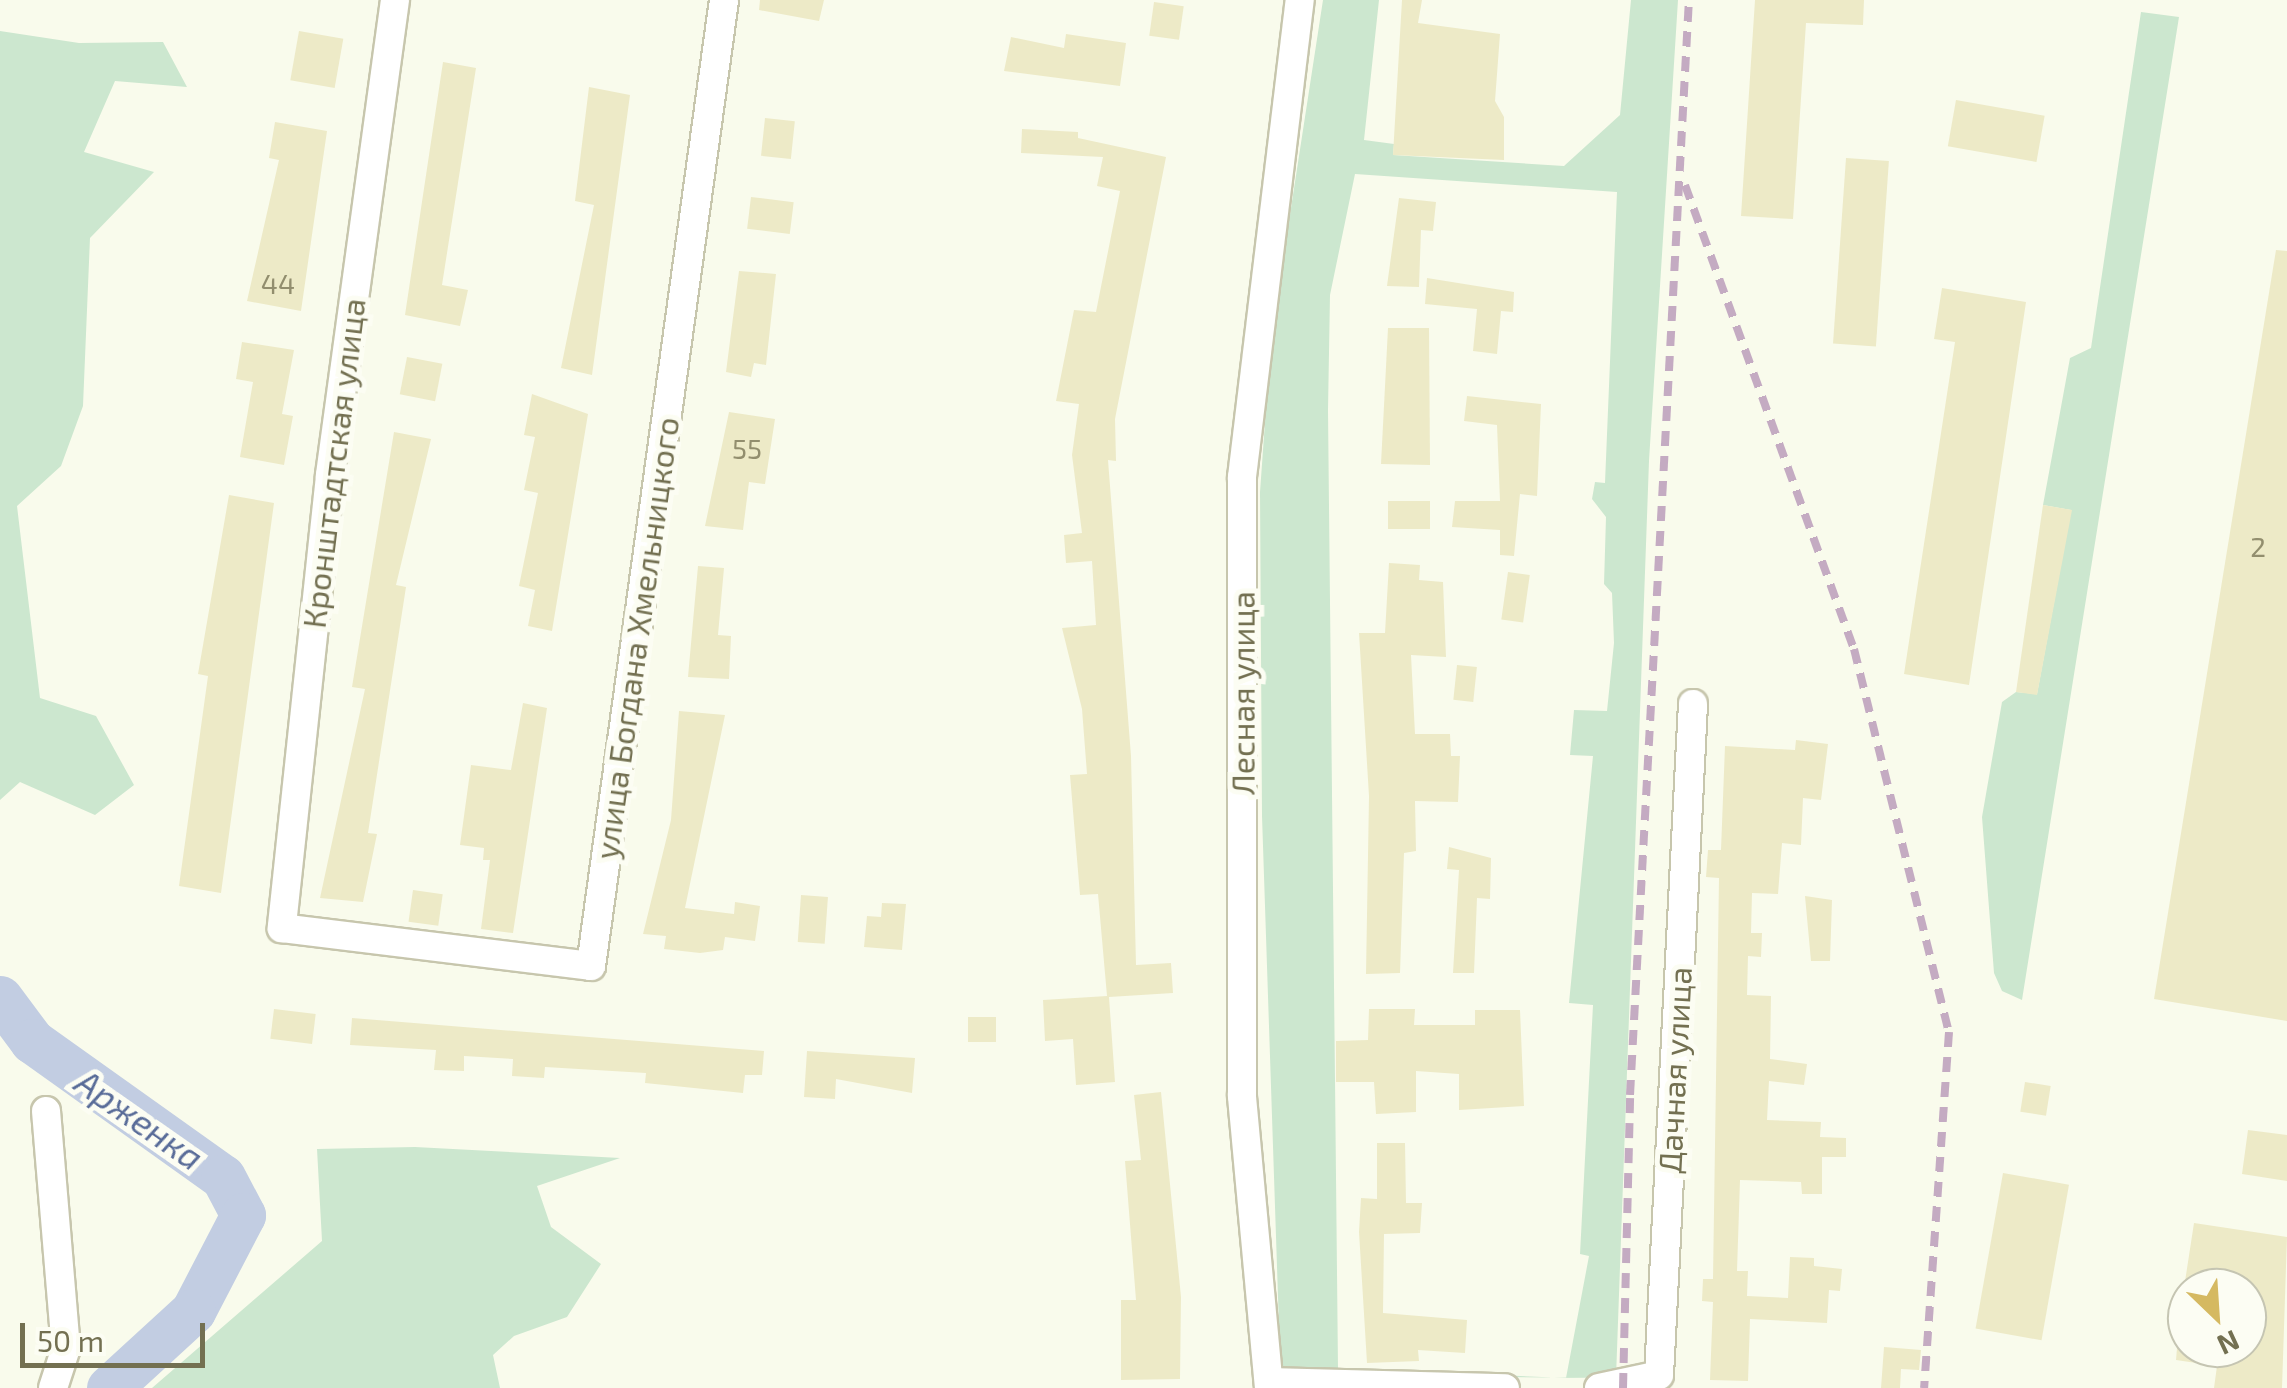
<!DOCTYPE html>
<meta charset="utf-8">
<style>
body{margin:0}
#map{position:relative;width:2287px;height:1388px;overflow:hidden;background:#f9fbec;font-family:"Exo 2",sans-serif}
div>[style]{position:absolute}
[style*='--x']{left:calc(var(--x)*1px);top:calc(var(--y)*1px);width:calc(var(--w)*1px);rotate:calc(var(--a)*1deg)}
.green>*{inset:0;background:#cce7cf}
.river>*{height:45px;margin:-22.5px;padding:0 22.5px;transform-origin:22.5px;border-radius:22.5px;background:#c2cde2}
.building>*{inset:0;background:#edeac7;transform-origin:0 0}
.roads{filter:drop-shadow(2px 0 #c7c6ad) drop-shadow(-2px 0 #c7c6ad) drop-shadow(0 2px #c7c6ad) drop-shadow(0 -2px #c7c6ad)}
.minor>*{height:28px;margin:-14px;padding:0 14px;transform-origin:14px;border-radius:14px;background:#fff}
.rail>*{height:8px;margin-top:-4px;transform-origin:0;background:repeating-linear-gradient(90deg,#c4abc2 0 15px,transparent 0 25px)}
span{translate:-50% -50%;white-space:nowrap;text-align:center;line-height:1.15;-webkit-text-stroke:10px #fcfdf3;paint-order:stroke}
.number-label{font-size:28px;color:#928e6e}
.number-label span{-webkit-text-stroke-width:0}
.street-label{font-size:32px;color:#737051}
.water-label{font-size:35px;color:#586b98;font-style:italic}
.north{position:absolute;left:2167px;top:1268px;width:100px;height:100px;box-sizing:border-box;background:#fcfdf3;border:2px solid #c5c5b2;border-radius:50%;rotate:155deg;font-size:28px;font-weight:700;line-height:40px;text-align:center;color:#737051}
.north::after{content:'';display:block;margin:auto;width:35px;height:45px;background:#d5b961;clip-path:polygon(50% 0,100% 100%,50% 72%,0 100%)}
.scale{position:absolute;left:20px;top:1323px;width:185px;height:45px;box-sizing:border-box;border:5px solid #737051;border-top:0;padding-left:12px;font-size:30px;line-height:35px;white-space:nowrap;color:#737051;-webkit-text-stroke:8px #fcfdf3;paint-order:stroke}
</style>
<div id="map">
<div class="green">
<div style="clip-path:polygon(evenodd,1323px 0,1379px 0,1364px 140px,1394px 144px,1393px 155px,1564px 166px,1620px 115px,1631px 0,1678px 0,1649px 461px,1616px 1378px,1342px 1376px,1285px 1371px,1280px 1357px,1262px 816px,1260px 492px,1271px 338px,1323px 0,1355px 174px,1617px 192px,1605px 483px,1595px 482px,1592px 499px,1606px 517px,1604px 584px,1612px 593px,1614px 643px,1607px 711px,1574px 710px,1570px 755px,1593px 756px,1569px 1003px,1593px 1005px,1580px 1254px,1589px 1256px,1566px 1378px,1338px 1368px,1328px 410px,1330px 295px,1355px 174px)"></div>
<div style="clip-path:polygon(2141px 12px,2179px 17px,2022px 1000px,2002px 991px,1994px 973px,1982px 817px,2002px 702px,2016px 692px,2037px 694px,2071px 510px,2043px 505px,2070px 358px,2091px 348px)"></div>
<div style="clip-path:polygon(0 31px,79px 43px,163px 42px,187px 87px,115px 81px,84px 152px,154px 172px,90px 238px,83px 406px,61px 466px,17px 506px,40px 698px,96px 716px,134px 785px,95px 815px,20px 782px,0 800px)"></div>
<div style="clip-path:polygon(415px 1147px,620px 1158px,537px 1186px,551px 1227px,601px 1264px,567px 1317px,514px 1336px,493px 1355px,500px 1388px,152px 1388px,322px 1241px,317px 1149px)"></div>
</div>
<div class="river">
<div style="--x:0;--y:998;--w:54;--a:53.3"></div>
<div style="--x:32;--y:1041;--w:234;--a:35.5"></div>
<div style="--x:223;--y:1177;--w:43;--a:62.2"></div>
<div style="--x:243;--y:1215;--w:108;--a:117.5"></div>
<div style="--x:193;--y:1311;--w:114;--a:137.5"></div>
</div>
<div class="building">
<div style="clip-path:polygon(760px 0,824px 0,819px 21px,759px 10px)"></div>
<div style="clip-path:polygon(1402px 0,1422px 0,1418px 23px,1500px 34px,1495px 101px,1504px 117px,1504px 160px,1393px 155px)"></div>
<div style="clip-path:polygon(1755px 0,1864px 0,1863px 25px,1806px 23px,1793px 219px,1741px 216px)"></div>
<div style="left:1154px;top:2px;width:30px;height:34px;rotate:8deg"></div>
<div style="left:299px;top:31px;width:45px;height:50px;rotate:10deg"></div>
<div style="clip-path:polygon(1066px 34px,1126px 43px,1120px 86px,1004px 71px,1011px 37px,1064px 48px)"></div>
<div style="clip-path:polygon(443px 62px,476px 68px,442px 285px,468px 290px,460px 326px,405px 315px)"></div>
<div style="clip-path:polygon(589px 87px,630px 95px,592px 375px,561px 368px,594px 205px,575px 201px)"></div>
<div style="left:1956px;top:100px;width:90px;height:47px;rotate:10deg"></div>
<div style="left:765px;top:118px;width:30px;height:38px;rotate:6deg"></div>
<div style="clip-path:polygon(275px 122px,327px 131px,301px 311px,247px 301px,279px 160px,269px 158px)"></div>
<div style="clip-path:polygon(1022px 129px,1078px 132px,1078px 138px,1166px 157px,1115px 419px,1116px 461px,1108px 460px,1131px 756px,1136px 965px,1171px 963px,1173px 993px,1109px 997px,1115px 1082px,1076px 1085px,1073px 1039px,1045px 1041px,1043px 1000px,1107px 996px,1098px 894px,1080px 895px,1070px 775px,1087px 774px,1082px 709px,1062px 628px,1096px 625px,1092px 561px,1066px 563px,1064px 535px,1082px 533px,1072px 455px,1079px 404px,1056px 401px,1074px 310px,1096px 312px,1120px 191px,1097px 186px,1103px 157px,1021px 153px)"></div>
<div style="left:1846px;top:158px;width:43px;height:186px;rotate:4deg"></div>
<div style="left:751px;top:197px;width:43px;height:32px;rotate:7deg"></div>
<div style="clip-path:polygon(1399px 198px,1436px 202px,1433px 231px,1421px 230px,1419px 287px,1387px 286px)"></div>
<div style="clip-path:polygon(2276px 250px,2287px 251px,2287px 1021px,2154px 999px)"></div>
<div style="clip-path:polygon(739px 271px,776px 274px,766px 365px,754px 363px,751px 377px,726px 372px)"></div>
<div style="clip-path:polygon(1427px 278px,1514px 292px,1513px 312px,1501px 311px,1497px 354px,1473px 351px,1477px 309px,1425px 304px)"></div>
<div style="clip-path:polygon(1942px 288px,2026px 302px,1969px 685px,1904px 674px,1955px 342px,1934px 339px)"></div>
<div style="clip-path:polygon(1388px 328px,1429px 328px,1430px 465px,1381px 464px)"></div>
<div style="clip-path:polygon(242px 342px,294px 350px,282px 414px,293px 416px,284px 465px,240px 457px,253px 382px,236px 379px)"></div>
<div style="left:407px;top:357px;width:36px;height:38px;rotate:11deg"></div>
<div style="clip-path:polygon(532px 394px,588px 414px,552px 631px,528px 626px,535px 590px,519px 586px,538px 493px,524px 490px,535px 437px,524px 435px)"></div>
<div style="clip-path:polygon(1467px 396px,1541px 404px,1537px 496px,1520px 494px,1514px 556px,1500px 555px,1500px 530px,1452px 527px,1455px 501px,1500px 501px,1497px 425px,1464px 421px)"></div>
<div style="clip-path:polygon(729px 412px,775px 419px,765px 484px,749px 482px,743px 530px,705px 526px)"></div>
<div style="clip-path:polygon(394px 432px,431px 439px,396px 585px,406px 587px,368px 833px,377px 834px,363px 902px,320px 898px,365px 689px,352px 687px)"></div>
<div style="clip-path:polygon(229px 495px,274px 503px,221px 893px,179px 886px,208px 676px,198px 674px)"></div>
<div style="left:1388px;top:501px;width:42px;height:28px"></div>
<div style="clip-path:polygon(2043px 505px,2072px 510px,2037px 695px,2016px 692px)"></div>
<div style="clip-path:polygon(1389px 563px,1420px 565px,1419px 580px,1443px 582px,1446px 657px,1411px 655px,1415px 734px,1450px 734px,1451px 756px,1460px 756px,1458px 802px,1415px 801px,1416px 851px,1404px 853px,1400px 973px,1366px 974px,1369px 796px,1359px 633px,1385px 633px)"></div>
<div style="clip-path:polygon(698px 566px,724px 568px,718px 635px,731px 636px,729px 679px,688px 677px)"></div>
<div style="left:1508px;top:572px;width:22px;height:48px;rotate:8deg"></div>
<div style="left:1457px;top:665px;width:20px;height:35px;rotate:6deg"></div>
<div style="clip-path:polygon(523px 703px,547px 708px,513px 933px,481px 929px,490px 860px,483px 860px,484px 848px,460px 845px,471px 765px,511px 770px)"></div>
<div style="clip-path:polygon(679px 711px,725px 715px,685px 908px,734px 914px,735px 902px,760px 906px,755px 941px,725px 937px,723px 950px,700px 953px,664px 949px,666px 936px,643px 934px,671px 820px)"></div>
<div style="clip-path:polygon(1796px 740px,1828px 744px,1821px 800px,1803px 798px,1801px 845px,1782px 843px,1778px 894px,1752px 893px,1751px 933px,1762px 933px,1761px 957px,1748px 956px,1747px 995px,1771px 996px,1770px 1059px,1807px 1064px,1804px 1085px,1769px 1081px,1767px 1120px,1821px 1122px,1820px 1137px,1846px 1138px,1846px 1157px,1822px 1157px,1822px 1194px,1802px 1194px,1801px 1182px,1740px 1180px,1737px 1271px,1748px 1271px,1747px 1296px,1788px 1298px,1790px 1257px,1814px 1258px,1814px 1266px,1842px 1269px,1840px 1291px,1829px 1290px,1827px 1323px,1750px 1319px,1748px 1381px,1710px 1380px,1713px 1302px,1702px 1301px,1703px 1279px,1713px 1279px,1719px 878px,1706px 877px,1708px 850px,1721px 850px,1725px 746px,1795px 750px)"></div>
<div style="clip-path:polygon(1449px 847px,1491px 858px,1490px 899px,1477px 898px,1474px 973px,1453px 973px,1459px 870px,1447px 869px)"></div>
<div style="left:413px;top:890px;width:30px;height:32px;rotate:8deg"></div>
<div style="left:801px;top:895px;width:27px;height:47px;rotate:4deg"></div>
<div style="clip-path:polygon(1805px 896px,1832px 900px,1830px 961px,1811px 961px)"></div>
<div style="clip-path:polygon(882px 903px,906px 904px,902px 950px,864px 947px,867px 916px,881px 917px)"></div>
<div style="left:274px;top:1009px;width:42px;height:30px;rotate:7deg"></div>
<div style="clip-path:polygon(1369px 1009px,1415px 1009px,1414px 1025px,1475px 1025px,1475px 1010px,1520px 1010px,1524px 1106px,1459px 1110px,1459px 1074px,1416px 1071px,1416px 1112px,1376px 1114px,1374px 1082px,1336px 1082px,1336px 1041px,1368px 1040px)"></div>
<div style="left:968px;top:1017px;width:28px;height:25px"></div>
<div style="clip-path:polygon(352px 1018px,764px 1051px,762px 1075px,745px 1075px,743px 1093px,645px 1083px,646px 1073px,545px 1067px,544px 1078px,512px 1076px,513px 1059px,464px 1056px,464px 1071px,434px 1070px,436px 1050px,350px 1045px)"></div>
<div style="clip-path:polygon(807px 1051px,915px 1058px,912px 1093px,836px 1079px,835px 1099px,804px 1097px)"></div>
<div style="left:2025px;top:1082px;width:26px;height:30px;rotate:9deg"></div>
<div style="clip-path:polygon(1161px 1092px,1181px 1297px,1180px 1379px,1121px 1380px,1121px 1300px,1136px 1300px,1125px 1161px,1141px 1160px,1134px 1095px)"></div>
<div style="clip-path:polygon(2248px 1130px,2287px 1135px,2287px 1181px,2242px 1174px)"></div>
<div style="clip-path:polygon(1377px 1143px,1405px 1143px,1406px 1203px,1422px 1203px,1420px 1233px,1384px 1234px,1383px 1313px,1467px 1320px,1465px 1353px,1418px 1350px,1419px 1361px,1367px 1363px,1359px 1232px,1361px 1198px,1377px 1199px)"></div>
<div style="left:2003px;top:1173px;width:67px;height:158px;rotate:10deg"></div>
<div style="clip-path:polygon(2194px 1223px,2287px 1237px,2282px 1388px,2214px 1388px,2217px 1366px,2176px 1360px,2177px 1348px,2247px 1348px,2247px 1288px,2184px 1288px)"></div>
<div style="clip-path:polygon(1884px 1347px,1921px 1350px,1919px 1370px,1901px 1369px,1900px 1388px,1881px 1388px)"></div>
</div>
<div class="roads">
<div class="minor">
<div style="--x:395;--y:0;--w:480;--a:97.8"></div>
<div style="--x:330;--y:476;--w:455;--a:96.1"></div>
<div style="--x:282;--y:928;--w:311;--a:7"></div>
<div style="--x:591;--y:966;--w:975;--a:-82.16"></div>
<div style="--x:46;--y:1111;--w:238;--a:85.2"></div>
<div style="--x:66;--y:1348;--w:42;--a:108"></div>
<div style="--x:1269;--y:1382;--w:236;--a:1.5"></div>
<div style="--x:1269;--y:1388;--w:293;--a:-95.3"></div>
<div style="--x:1242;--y:1096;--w:619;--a:-90"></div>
<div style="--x:1242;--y:477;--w:481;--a:-83.1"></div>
<div style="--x:1599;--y:1388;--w:61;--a:-12.2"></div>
<div style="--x:1659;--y:1375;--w:672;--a:-87.1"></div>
</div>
</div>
<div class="rail">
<div style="--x:1685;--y:185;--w:494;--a:70"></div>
<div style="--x:1854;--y:649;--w:395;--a:76.1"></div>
<div style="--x:1949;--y:1032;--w:357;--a:94"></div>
<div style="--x:1623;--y:1388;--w:293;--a:-88.6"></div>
<div style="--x:1630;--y:1095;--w:1097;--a:-86.92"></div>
</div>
<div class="number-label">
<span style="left:278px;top:283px">44</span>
<span style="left:747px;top:448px">55</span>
<span style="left:2258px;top:546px">2</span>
</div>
<div class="street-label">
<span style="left:333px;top:463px;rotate:-83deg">Кронштадтская улица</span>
<span style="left:636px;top:638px;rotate:-82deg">улица Богдана Хмельницкого</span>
<span style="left:1242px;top:693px;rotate:-90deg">Лесная улица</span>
<span style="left:1674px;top:1070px;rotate:-87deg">Дачная улица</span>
</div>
<div class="water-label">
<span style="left:140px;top:1119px;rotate:35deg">Арженка</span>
</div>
<div class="north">N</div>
<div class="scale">50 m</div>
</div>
